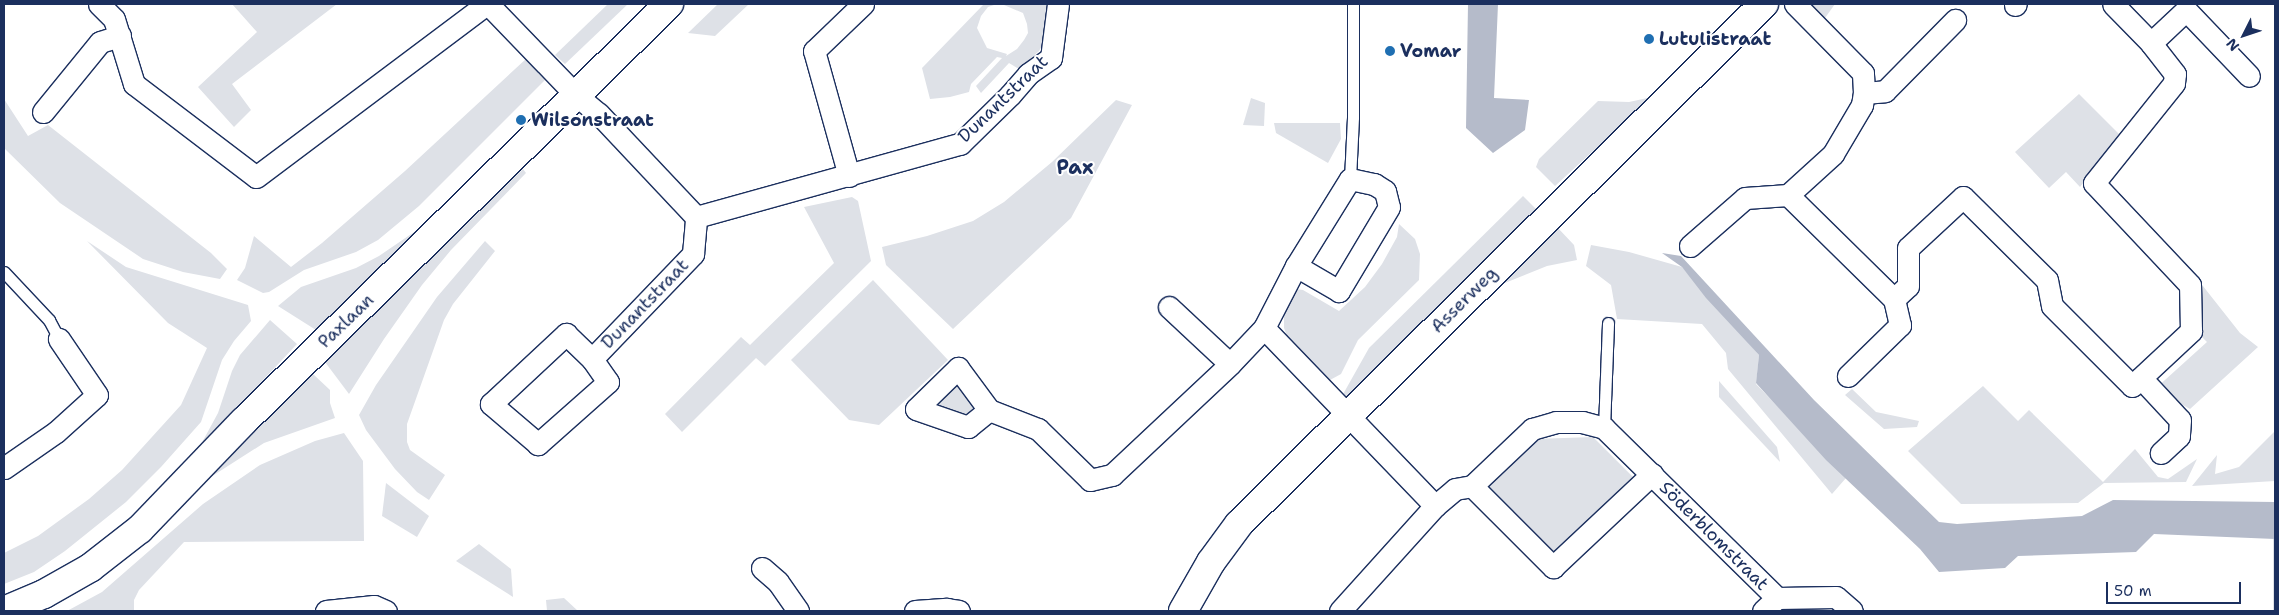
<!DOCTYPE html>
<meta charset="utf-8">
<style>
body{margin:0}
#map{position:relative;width:2279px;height:615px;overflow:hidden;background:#fff;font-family:"Shantell Sans",sans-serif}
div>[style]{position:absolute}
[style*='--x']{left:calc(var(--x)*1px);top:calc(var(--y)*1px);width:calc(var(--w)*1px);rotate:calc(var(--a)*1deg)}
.green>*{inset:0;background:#dee1e7;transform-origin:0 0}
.water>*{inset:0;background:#b5bbca}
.roads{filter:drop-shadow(1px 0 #1b2f5e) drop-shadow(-1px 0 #1b2f5e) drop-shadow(0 1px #1b2f5e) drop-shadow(0 -1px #1b2f5e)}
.lane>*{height:11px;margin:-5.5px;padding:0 5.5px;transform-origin:5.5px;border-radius:5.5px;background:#fff}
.street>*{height:21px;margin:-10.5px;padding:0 10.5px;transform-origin:10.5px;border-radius:10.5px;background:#fff}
.secondary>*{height:28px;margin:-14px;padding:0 14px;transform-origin:14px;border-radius:14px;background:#fff}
.dots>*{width:14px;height:14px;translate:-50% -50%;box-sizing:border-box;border:2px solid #fff;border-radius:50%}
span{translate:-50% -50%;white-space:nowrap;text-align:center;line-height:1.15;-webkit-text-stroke:4px #fff;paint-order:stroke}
.poi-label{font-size:18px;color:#1b2f5e;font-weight:700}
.left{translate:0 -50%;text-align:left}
.street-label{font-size:18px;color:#1b2f5e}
.quarter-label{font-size:20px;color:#1b2f5e;font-weight:700}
.frame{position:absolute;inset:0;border:5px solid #1b2f5e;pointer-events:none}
.north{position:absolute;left:2219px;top:10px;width:50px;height:50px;-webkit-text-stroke:4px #fff;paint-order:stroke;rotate:229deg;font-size:14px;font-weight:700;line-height:20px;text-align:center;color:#1b2f5e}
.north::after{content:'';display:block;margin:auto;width:18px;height:22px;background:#1b2f5e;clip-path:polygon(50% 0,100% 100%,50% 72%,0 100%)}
.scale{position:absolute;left:2106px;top:582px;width:135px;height:22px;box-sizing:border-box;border:2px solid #1b2f5e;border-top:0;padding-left:6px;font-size:15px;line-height:18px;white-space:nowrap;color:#1b2f5e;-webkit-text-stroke:4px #fff;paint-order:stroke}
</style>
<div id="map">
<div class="green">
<div style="clip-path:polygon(232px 4px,337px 4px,232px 84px,251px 110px,234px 127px,198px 87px,257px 32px)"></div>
<div style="clip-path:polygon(608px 4px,628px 4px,565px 64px,555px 55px)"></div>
<div style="clip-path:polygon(718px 4px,749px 4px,715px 36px,688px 33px)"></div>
<div style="clip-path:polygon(evenodd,984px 4px,1047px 4px,1046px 39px,1039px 51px,1019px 69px,1009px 63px,981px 93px,976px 86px,1002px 58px,997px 57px,971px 84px,969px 92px,950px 97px,930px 99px,922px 68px,984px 4px,994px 5px,1004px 5px,1023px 13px,1027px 24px,1028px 33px,1024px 40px,1017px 49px,1006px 56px,1007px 54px,987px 48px,977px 28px,981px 16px,988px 7px,994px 5px)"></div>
<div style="clip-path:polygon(1811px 4px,1835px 4px,1825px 18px)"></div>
<div style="clip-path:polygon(527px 58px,547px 78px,419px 206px,378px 240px,356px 252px,304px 270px,269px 292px,263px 293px,237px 280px,245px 268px,254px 236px,291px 267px,322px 243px,405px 171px)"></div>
<div style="clip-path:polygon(2079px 94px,2121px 136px,2080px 187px,2066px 172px,2049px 188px,2015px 152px)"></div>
<div style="clip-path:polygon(1652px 97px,1555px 186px,1536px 167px,1539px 159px,1598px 101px,1629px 102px)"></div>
<div style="clip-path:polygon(1251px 98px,1265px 103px,1264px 126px,1243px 125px)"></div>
<div style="clip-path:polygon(4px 99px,28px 136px,48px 125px,211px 253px,227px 269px,220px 279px,183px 272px,143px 259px,60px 203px,4px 148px)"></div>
<div style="clip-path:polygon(1116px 100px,1132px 105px,1071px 218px,953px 329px,886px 265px,882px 247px,927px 236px,973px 221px,1004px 202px,1052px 162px)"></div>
<div style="clip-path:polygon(1274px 123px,1340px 123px,1341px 139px,1328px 163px,1276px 133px)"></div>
<div style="clip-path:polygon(523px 169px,526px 173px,451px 250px,422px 285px,384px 339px,349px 394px,325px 362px)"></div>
<div style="clip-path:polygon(1523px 196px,1538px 211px,1346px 399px,1342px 396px,1369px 348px)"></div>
<div style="clip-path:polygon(852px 197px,858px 201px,871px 261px,765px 366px,756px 358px,682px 432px,665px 414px,741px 337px,750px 345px,834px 263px,804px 207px)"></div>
<div style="clip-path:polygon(1399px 224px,1415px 239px,1420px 254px,1419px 280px,1358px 340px,1341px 374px,1330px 380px,1289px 341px,1284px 328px,1284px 314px,1289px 294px,1296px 289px,1303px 290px,1339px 311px,1365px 287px,1382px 264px,1397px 237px)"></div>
<div style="clip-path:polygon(1557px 227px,1574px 245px,1577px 260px,1547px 266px,1495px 287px)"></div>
<div style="clip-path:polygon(417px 230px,316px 330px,278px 306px,301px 287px,356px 268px,379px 256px)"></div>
<div style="clip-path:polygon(87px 241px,126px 267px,248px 305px,251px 321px,234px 341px,222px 360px,201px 422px,161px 467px,126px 502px,65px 551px,34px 572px,4px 584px,4px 553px,38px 536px,89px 499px,122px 470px,181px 405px,207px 348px,168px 323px)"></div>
<div style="clip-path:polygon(485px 241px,495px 251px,453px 304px,444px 320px,407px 424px,407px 442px,410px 450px,445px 475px,429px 500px,417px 492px,395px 469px,366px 430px,359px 415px,376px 385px,437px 297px)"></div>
<div style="clip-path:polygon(1591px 245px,1629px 252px,1682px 267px,1759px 355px,1756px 384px,1846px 478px,1832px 494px,1728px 369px,1726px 353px,1702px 324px,1617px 319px,1611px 285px,1586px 266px)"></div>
<div style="clip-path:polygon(873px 280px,948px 360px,879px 425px,849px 420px,791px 360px)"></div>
<div style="clip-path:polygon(2199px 281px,2240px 333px,2258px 347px,2190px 409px,2155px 389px,2207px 342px,2196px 331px)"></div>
<div style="clip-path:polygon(270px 320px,297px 344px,199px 448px,218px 413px,232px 371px,240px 355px)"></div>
<div style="clip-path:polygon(313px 374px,330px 390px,330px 403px,335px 418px,264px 443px,203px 482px)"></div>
<div style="clip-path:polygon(955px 381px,980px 406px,964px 419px,930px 405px)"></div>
<div style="clip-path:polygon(1719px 381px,1777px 447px,1780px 462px,1719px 397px)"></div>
<div style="clip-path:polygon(1983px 386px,2018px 421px,2029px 410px,2103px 482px,2135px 449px,2158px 477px,2168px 479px,2197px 459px,2186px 482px,2104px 483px,2078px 503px,1961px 504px,1908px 451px)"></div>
<div style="clip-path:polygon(1852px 389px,1876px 412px,1919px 421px,1917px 427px,1884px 429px,1845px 395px)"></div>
<div style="clip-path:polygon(2275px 431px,2275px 481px,2192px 486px,2217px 455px,2215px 474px,2239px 467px)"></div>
<div style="clip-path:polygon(344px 433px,363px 461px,364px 541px,184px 542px,139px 590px,134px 600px,134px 611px,67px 611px,102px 592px,203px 504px,260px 465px,315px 441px)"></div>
<div style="clip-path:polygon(1593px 437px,1638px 482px,1551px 563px,1483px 489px,1535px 439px)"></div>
<div style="clip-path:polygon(386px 483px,429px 516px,417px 537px,382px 516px)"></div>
<div style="left:2273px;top:539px;width:2px;height:72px"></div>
<div style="clip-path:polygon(479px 544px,511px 569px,513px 597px,456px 561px)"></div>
<div style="clip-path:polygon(564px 598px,578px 611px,547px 611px,546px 600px)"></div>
</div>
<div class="water">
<div style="clip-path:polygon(1468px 4px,1498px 4px,1494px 98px,1529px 100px,1525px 130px,1493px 153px,1466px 128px)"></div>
<div style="clip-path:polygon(1662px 253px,1681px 256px,1814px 400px,1939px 522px,1957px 524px,2082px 516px,2113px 500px,2275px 502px,2275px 539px,2154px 534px,2136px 552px,2018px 556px,2005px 568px,1939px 572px,1920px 549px,1826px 460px,1756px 383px,1759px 355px,1706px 298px,1682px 267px)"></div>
</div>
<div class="roads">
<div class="lane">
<div style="--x:1350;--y:179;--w:62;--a:-87.2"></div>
<div style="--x:1353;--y:117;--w:113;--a:-90"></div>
<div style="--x:4;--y:272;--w:66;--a:46.8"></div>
<div style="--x:49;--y:320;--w:21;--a:62"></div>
<div style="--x:1604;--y:428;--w:105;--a:-87.8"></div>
</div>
<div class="street">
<div style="--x:99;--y:4;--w:21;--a:45"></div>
<div style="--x:114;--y:19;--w:68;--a:72.9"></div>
<div style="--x:134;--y:84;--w:153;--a:37.3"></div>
<div style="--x:256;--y:177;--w:288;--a:-36.9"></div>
<div style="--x:488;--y:4;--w:127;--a:46"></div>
<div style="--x:576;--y:95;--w:30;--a:40"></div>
<div style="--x:599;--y:114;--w:141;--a:46.7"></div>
<div style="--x:2015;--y:5;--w:1;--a:-45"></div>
<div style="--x:2151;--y:43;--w:48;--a:-43.3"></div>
<div style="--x:2186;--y:10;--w:91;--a:46.3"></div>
<div style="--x:1864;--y:93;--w:21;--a:-5"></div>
<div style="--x:1885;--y:91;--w:100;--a:-45.4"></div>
<div style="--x:43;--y:112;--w:90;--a:-50.8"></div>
<div style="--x:100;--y:42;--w:21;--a:-17"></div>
<div style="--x:849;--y:176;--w:130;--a:-105.6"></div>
<div style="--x:814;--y:51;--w:68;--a:-43.8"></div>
<div style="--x:1788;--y:195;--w:148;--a:44.5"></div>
<div style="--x:1894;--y:299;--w:27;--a:77"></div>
<div style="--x:1900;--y:325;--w:73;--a:135.6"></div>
<div style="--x:1690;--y:246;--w:73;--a:-41.1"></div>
<div style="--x:1745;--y:198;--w:43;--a:-4"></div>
<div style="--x:1788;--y:195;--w:61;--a:-42.3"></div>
<div style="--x:1833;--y:154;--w:57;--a:-59.4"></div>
<div style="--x:1862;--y:105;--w:12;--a:-81"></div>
<div style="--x:1864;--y:93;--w:20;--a:-93"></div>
<div style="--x:1863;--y:73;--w:97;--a:-134.6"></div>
<div style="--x:1894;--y:299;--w:19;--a:-43"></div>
<div style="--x:1908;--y:286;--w:38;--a:-90"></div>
<div style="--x:1908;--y:248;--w:75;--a:-42.8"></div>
<div style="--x:1963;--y:197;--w:118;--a:44.7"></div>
<div style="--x:2047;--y:280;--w:26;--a:79"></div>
<div style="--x:2052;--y:306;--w:113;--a:45"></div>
<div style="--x:2132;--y:386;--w:81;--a:-43"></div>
<div style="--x:2191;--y:331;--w:46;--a:-91.2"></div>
<div style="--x:2190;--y:285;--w:140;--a:-133.3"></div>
<div style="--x:2094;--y:183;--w:128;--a:-51.3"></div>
<div style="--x:2174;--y:83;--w:9;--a:-84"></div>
<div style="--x:2175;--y:74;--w:39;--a:-128"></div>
<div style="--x:2151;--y:43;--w:54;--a:-134.3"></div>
<div style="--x:1169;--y:307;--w:83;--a:43.1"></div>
<div style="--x:1264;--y:328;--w:247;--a:46.1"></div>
<div style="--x:566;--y:334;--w:36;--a:44"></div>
<div style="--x:592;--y:359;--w:28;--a:55"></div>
<div style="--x:608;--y:382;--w:94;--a:138.5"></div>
<div style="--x:538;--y:444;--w:62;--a:-139.6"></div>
<div style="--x:491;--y:404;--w:103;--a:-43"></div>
<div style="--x:592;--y:359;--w:146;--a:-46.1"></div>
<div style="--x:693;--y:254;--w:37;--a:-85"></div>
<div style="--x:696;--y:217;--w:274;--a:-15.5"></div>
<div style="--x:960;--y:144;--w:70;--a:-44.4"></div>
<div style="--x:1010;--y:95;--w:28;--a:-49"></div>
<div style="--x:1028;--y:74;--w:28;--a:-35"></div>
<div style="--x:1051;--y:58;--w:54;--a:-82.6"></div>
<div style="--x:2141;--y:378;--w:57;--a:47.1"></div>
<div style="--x:2180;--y:420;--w:16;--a:94"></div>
<div style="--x:2179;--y:436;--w:25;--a:137"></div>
<div style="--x:989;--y:410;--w:27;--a:141"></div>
<div style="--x:968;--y:427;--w:55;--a:-160.9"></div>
<div style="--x:916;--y:409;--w:59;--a:-44.3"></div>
<div style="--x:958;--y:368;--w:52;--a:53.6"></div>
<div style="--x:989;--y:410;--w:53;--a:21.2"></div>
<div style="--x:1038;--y:429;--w:73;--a:44.4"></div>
<div style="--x:1090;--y:480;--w:23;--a:-13"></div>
<div style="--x:1112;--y:475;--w:162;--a:-43.2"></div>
<div style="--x:1230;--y:364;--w:50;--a:-46.6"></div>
<div style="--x:1264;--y:328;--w:70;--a:-62.7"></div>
<div style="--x:1296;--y:266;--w:102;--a:-58.2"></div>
<div style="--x:1350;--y:179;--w:25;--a:12"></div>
<div style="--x:1374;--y:184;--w:13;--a:32"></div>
<div style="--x:1385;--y:191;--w:16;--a:76"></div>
<div style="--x:1389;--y:207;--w:98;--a:120.8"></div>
<div style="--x:1339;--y:291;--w:50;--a:-149.8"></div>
<div style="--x:4;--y:468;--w:63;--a:-34.7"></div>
<div style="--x:56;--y:432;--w:55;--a:-42.1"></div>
<div style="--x:97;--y:395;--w:68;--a:-124.2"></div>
<div style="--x:1472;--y:486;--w:115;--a:45"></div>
<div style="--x:1553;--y:567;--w:136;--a:-43.2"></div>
<div style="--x:762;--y:568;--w:21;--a:41"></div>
<div style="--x:778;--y:582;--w:35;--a:55"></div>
<div style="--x:326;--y:611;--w:48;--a:-5.9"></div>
<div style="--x:374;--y:606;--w:13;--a:23"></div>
<div style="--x:915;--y:611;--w:32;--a:-4"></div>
<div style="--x:947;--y:609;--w:12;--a:9"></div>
<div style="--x:1340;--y:611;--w:142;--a:-47.9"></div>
<div style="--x:1435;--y:506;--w:26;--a:-40"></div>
<div style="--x:1455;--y:489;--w:17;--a:-10"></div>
<div style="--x:1472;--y:486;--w:83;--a:-43.5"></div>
<div style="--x:1532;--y:429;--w:25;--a:-16"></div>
<div style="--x:1556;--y:422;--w:26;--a:0"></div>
<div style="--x:1582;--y:422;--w:23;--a:15"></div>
<div style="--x:1604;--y:428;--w:243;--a:44.5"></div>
<div style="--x:1763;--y:611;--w:19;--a:-43"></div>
<div style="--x:1777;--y:598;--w:59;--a:-1"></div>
<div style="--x:1836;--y:597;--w:21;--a:41"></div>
</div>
<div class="secondary">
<div style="--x:4;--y:611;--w:43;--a:-23"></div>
<div style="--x:44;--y:594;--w:53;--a:-29.5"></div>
<div style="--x:90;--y:568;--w:63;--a:-38"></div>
<div style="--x:140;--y:529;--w:149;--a:-46.1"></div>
<div style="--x:243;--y:422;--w:597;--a:-44.46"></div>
<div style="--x:1183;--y:611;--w:56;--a:-60.3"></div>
<div style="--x:1211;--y:562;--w:47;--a:-53.6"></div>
<div style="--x:1239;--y:524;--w:739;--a:-44.73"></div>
</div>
</div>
<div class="dots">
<div style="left:1649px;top:39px;background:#1f6fb2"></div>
<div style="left:1390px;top:51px;background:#1f6fb2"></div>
<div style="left:521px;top:120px;background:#1f6fb2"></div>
</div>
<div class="poi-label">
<span class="left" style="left:1659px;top:39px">Lutulistraat</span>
<span class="left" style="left:1400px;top:51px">Vomar</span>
<span class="left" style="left:531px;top:120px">Wilsonstraat</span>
</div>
<div class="street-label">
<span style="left:1003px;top:99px;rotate:-44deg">Dunantstraat</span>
<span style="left:1464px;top:300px;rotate:-45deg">Asserweg</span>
<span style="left:645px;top:304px;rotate:-46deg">Dunantstraat</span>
<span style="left:346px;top:321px;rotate:-44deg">Paxlaan</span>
<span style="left:1714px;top:536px;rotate:45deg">Söderblomstraat</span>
</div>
<div class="quarter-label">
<span style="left:1075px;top:167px">Pax</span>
</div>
<div class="frame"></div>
<div class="north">N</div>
<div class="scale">50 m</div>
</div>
